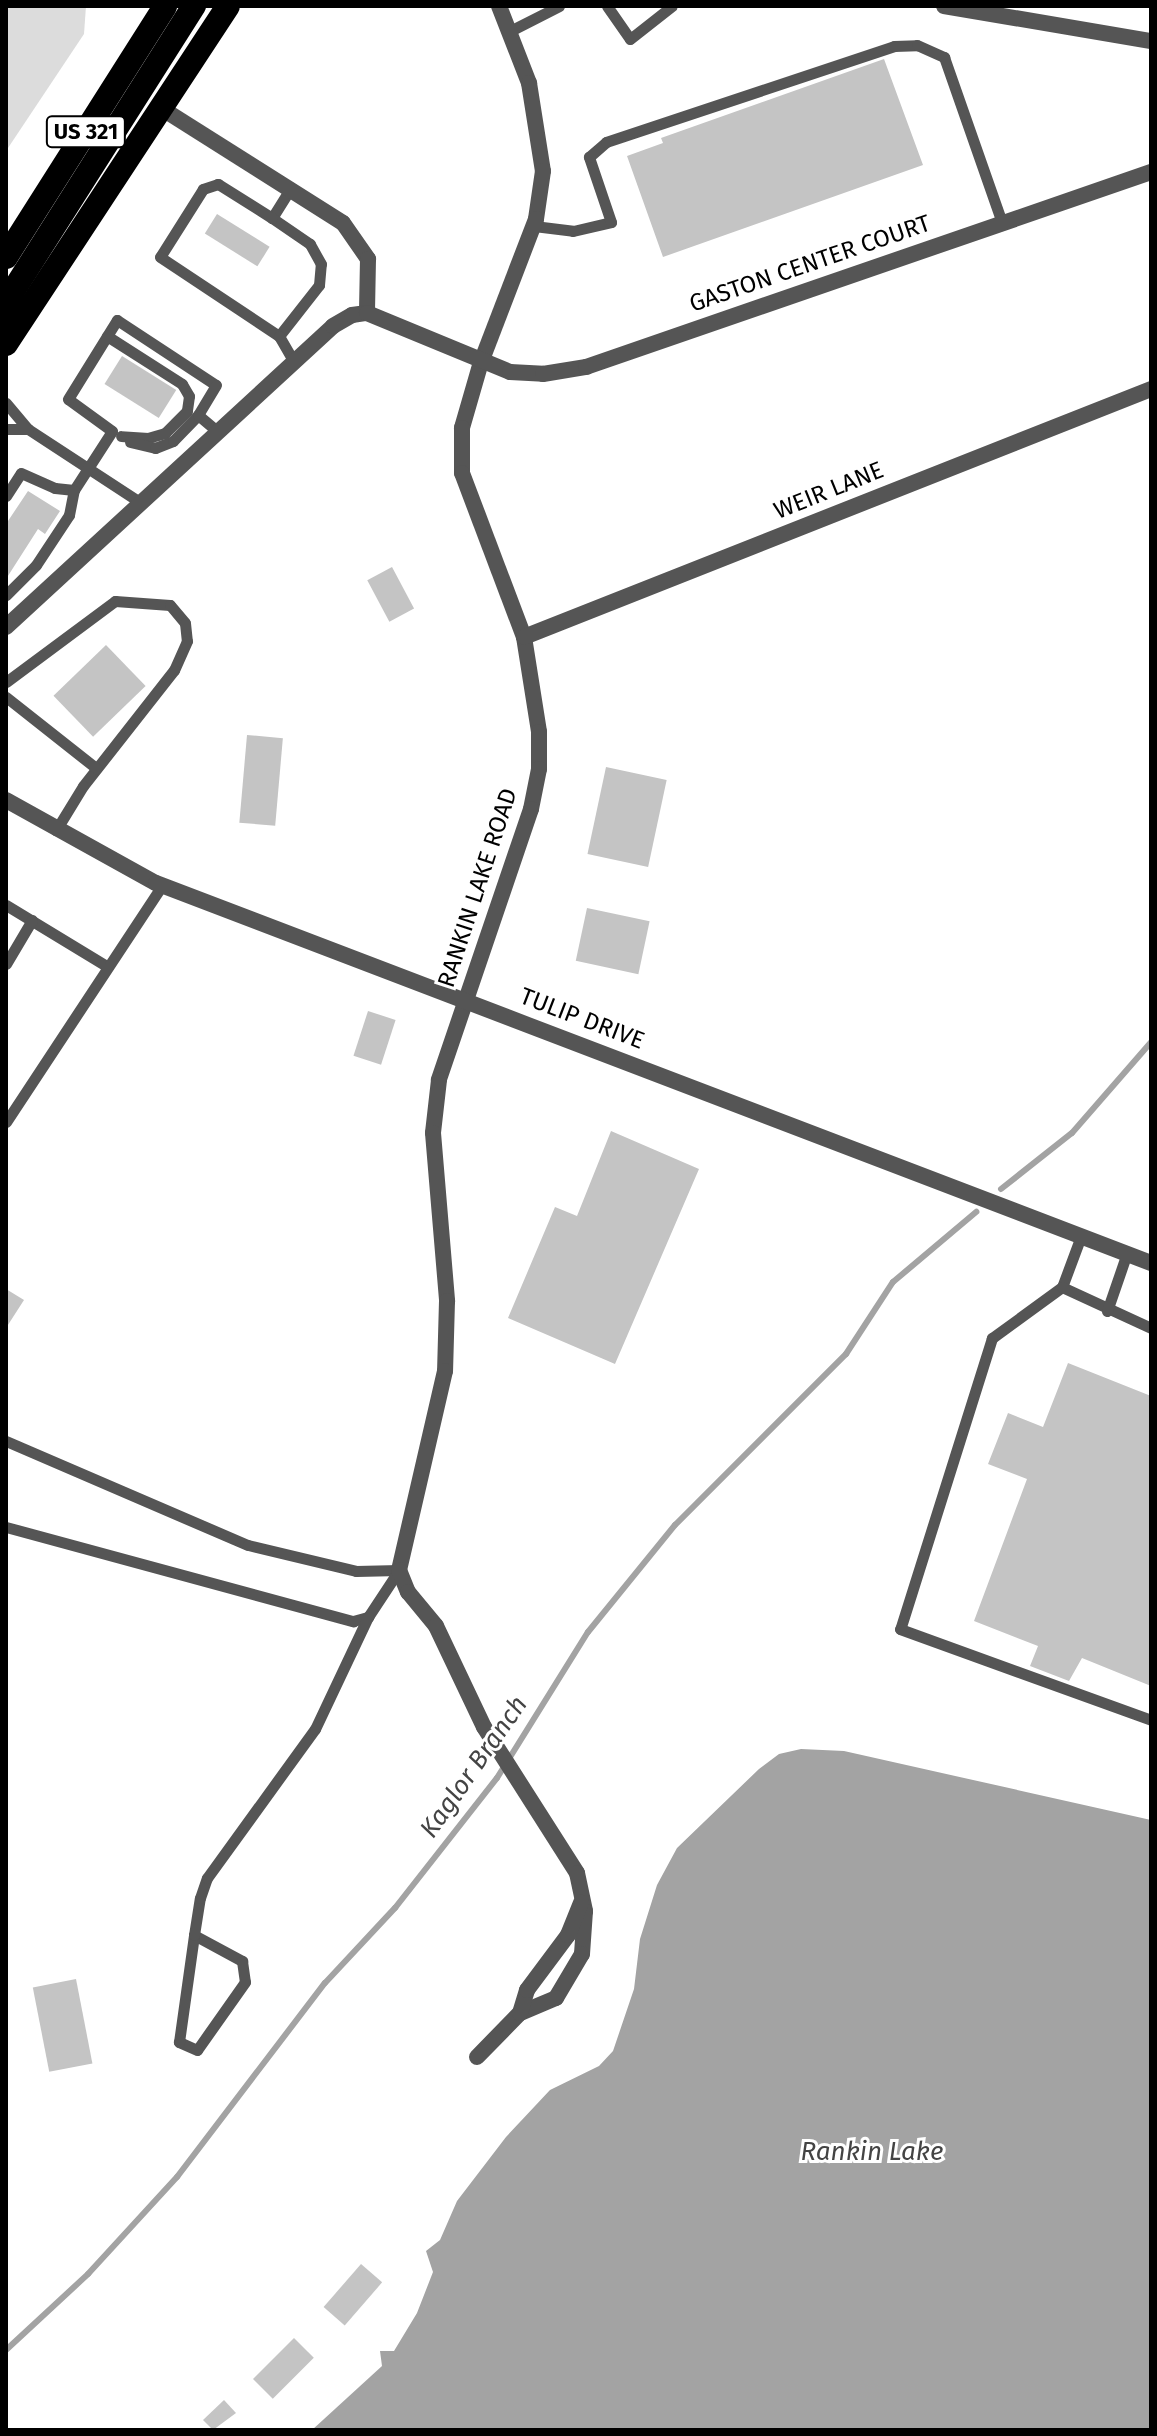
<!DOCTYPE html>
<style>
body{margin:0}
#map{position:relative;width:1157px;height:2436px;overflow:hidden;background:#fff;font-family:"Fira Sans",sans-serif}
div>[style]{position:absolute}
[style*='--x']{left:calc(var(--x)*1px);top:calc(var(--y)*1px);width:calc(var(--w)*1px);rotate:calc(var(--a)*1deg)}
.green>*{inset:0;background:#dcdcdc}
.water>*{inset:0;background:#a3a3a3}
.stream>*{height:6px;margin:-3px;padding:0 3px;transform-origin:3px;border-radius:3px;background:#a3a3a3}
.building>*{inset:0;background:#c4c4c4;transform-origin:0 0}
.lane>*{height:11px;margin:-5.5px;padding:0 5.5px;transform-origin:5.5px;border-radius:5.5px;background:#555}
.street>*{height:16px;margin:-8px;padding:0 8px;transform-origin:8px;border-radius:8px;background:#555}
.highway>*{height:24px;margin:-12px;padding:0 12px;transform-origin:12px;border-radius:12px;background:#000}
span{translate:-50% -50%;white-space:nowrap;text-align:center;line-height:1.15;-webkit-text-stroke:6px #fff;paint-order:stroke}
.shield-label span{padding:2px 6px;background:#fff;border:2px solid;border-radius:6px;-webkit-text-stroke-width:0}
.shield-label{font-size:22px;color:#000;font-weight:700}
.street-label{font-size:24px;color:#000}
.water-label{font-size:26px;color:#444;font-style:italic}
.frame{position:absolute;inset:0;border:8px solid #000;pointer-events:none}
</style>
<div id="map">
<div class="green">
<div style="clip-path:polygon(6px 6px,86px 6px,84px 34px,6px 151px)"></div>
</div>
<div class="water">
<div style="clip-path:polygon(801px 1749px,844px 1751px,1151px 1820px,1151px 2430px,312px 2430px,382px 2366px,380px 2351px,394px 2351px,417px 2313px,433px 2272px,426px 2251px,440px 2240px,457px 2201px,506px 2137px,550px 2090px,599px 2066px,613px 2051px,634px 1989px,640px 1939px,657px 1885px,677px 1848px,759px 1769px,779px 1754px)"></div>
</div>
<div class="stream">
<div style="--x:1001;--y:1189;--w:90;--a:-38.3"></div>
<div style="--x:1072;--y:1133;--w:121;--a:-49"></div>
<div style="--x:6;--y:2350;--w:112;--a:-42.8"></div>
<div style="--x:88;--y:2274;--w:132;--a:-47.5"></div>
<div style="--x:177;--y:2177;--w:244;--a:-52.7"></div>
<div style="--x:325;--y:1983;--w:103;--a:-47"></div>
<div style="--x:395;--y:1908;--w:165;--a:-51.9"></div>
<div style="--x:497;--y:1778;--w:172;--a:-58.1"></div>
<div style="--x:588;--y:1632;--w:138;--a:-50.9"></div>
<div style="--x:675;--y:1525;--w:242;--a:-45"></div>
<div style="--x:846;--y:1354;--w:86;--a:-56.9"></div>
<div style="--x:893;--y:1282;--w:109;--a:-40.1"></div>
</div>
<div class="building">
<div style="clip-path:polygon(884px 59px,923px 165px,663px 257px,627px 156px,663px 143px,661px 138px)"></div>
<div style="left:217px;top:214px;width:62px;height:23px;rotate:32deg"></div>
<div style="left:122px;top:356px;width:64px;height:33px;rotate:32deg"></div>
<div style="clip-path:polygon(28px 491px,60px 511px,45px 534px,38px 529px,6px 579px,6px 524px)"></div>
<div style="left:392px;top:567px;width:47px;height:28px;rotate:62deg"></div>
<div style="left:106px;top:645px;width:57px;height:73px;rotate:46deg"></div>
<div style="left:247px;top:735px;width:36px;height:88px;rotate:5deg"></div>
<div style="left:606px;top:767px;width:62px;height:89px;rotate:12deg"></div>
<div style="left:587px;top:908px;width:64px;height:54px;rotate:12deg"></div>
<div style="left:368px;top:1011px;width:29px;height:47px;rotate:18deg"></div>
<div style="clip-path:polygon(611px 1131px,699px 1169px,615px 1364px,508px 1318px,555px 1207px,577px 1216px)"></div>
<div style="clip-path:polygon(6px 1289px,24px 1300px,6px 1328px)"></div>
<div style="clip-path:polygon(1068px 1363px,1151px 1396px,1151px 1686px,1082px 1658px,1069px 1681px,1030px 1666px,1038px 1646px,974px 1621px,1027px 1479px,988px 1464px,1008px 1413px,1043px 1427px)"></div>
<div style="left:76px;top:1979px;width:86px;height:44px;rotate:79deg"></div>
<div style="left:361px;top:2264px;width:28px;height:57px;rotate:41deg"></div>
<div style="left:294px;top:2338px;width:28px;height:58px;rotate:45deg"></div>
<div style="clip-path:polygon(224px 2400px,236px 2413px,213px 2430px,203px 2420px)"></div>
</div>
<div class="lane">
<div style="--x:607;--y:6;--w:40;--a:55.1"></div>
<div style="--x:630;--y:39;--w:53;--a:-38.2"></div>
<div style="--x:510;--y:31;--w:55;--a:-27"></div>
<div style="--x:272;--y:218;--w:36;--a:-58"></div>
<div style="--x:534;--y:226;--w:39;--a:7"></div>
<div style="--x:573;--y:231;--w:39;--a:-13"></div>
<div style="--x:611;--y:222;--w:69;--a:-108.7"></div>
<div style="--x:589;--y:157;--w:23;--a:-41"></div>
<div style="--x:606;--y:142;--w:304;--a:-18.4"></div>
<div style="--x:894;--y:46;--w:23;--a:-2"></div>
<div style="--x:917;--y:45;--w:30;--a:24"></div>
<div style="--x:944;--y:57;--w:176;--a:70.7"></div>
<div style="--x:107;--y:336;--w:89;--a:32.6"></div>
<div style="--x:182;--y:384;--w:14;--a:60"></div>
<div style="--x:189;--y:396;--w:15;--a:98"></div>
<div style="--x:187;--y:411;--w:31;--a:135"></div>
<div style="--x:165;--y:433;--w:18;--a:164"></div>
<div style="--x:148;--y:438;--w:27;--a:-176"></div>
<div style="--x:279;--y:336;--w:65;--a:-51.9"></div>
<div style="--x:319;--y:285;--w:21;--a:-85"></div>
<div style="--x:321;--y:264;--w:23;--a:-119"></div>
<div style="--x:310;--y:244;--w:46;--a:-145.6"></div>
<div style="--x:272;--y:218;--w:64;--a:-147.8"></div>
<div style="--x:218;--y:184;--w:16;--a:162"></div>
<div style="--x:203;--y:189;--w:80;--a:122.3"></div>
<div style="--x:160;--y:257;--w:143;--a:33.6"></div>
<div style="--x:279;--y:336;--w:30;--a:60"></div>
<div style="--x:6;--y:403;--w:34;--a:50"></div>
<div style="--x:28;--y:429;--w:135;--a:33.2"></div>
<div style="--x:6;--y:429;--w:22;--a:0"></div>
<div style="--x:130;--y:442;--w:26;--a:13"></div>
<div style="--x:155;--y:448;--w:19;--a:-21"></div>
<div style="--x:173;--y:441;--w:36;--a:-46"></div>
<div style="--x:6;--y:496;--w:27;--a:-57"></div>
<div style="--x:21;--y:473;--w:37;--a:24"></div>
<div style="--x:55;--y:488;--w:19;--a:6"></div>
<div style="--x:74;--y:490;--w:70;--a:-57.2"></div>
<div style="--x:112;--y:431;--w:54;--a:-144"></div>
<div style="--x:68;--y:399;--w:93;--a:-58.2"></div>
<div style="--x:117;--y:320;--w:118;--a:33.3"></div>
<div style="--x:216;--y:385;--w:35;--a:121"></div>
<div style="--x:198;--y:415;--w:26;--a:40"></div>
<div style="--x:6;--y:595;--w:42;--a:-45"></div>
<div style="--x:36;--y:565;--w:60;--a:-56.6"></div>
<div style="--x:69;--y:515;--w:25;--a:-79"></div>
<div style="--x:6;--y:682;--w:136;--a:-36.6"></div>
<div style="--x:115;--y:601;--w:55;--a:4.2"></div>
<div style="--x:170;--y:605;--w:23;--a:50"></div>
<div style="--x:185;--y:623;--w:18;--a:84"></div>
<div style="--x:187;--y:641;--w:32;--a:114"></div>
<div style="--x:174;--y:670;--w:147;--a:128.1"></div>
<div style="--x:83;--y:786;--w:52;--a:121.5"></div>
<div style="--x:6;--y:697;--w:115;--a:38.3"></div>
<div style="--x:6;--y:905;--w:119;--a:31.3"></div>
<div style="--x:6;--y:964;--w:51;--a:-59.4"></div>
<div style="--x:6;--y:1122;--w:284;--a:-56.6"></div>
<div style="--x:1081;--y:1236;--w:54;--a:110.4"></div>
<div style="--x:1062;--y:1287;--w:87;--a:143.9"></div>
<div style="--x:992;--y:1338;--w:305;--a:107.5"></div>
<div style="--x:900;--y:1629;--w:267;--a:19.9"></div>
<div style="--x:1062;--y:1287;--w:98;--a:24.7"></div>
<div style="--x:1107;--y:1311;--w:61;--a:-71"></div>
<div style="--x:6;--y:1441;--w:263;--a:23.3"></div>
<div style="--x:248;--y:1545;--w:111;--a:13.5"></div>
<div style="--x:356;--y:1571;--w:43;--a:-1.3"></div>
<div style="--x:6;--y:1527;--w:360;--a:15.2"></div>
<div style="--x:353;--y:1621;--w:16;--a:-15"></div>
<div style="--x:368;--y:1617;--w:56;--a:-56.6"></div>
<div style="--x:194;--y:1935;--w:55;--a:28.4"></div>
<div style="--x:242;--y:1961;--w:21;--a:82"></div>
<div style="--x:245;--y:1982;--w:83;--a:125.2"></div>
<div style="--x:197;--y:2050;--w:20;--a:-156"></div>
<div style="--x:179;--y:2042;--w:108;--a:-82"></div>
<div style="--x:194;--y:1935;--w:37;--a:-81"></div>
<div style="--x:200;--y:1898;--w:21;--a:-71"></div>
<div style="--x:207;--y:1878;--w:184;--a:-54.1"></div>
<div style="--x:315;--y:1729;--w:124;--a:-64.7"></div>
</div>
<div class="street">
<div style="--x:499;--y:6;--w:83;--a:68.7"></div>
<div style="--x:529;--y:83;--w:89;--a:81"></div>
<div style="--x:543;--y:171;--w:49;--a:98.3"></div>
<div style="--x:536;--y:219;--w:153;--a:111"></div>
<div style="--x:481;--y:362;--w:69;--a:106.1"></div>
<div style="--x:462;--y:428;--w:45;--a:90"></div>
<div style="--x:462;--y:473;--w:175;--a:69.3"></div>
<div style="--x:524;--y:637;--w:96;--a:81"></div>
<div style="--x:539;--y:732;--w:37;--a:90"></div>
<div style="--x:539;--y:769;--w:41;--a:101.3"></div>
<div style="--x:531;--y:809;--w:286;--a:108.8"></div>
<div style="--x:439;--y:1080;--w:53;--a:96.5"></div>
<div style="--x:433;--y:1133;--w:169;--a:85.2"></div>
<div style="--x:447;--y:1301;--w:70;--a:91.6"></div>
<div style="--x:445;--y:1371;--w:204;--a:103"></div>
<div style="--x:399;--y:1570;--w:24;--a:68"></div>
<div style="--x:408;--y:1592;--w:44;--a:50.5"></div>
<div style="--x:436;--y:1626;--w:112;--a:64.6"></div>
<div style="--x:484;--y:1727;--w:173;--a:57.5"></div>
<div style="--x:577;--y:1873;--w:39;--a:78"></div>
<div style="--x:585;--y:1911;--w:43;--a:94"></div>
<div style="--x:582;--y:1954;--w:51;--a:120.6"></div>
<div style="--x:556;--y:1998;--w:39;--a:157"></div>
<div style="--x:944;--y:6;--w:210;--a:9.6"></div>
<div style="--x:161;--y:108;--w:215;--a:32.3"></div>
<div style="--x:343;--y:223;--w:44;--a:55.2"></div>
<div style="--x:368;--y:259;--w:54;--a:91.1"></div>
<div style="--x:6;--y:627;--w:444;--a:-42.6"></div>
<div style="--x:333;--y:326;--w:22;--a:-30"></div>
<div style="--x:352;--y:315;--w:15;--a:-8"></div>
<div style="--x:367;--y:313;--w:155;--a:22.4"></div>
<div style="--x:510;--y:372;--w:33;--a:3"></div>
<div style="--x:543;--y:374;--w:44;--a:-9.2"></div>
<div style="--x:586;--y:367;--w:598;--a:-19.04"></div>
<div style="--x:524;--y:637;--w:674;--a:-21.58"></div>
<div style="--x:6;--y:800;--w:171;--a:29"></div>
<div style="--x:156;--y:883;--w:1065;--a:20.9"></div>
<div style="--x:477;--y:2057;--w:62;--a:-45.7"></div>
<div style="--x:520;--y:2013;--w:24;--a:-73"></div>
<div style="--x:527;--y:1990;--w:69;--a:-53.3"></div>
<div style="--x:568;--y:1935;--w:35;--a:-68"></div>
</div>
<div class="highway">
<div style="--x:6;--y:257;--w:297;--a:-57.6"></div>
<div style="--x:6;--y:314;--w:24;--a:-73"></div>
<div style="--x:13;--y:291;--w:338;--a:-57.6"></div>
<div style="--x:6;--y:344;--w:404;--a:-56.7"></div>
</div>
<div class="shield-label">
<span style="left:86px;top:132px">US 321</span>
</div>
<div class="street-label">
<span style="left:810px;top:264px;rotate:-19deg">GASTON CENTER COURT</span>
<span style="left:829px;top:491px;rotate:-22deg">WEIR LANE</span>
<span style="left:478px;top:888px;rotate:-72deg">RANKIN LAKE ROAD</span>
<span style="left:582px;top:1019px;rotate:21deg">TULIP DRIVE</span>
</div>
<div class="water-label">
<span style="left:474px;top:1767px;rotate:-55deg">Kaglor Branch</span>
<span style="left:872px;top:2152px">Rankin Lake</span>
</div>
<div class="frame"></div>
</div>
